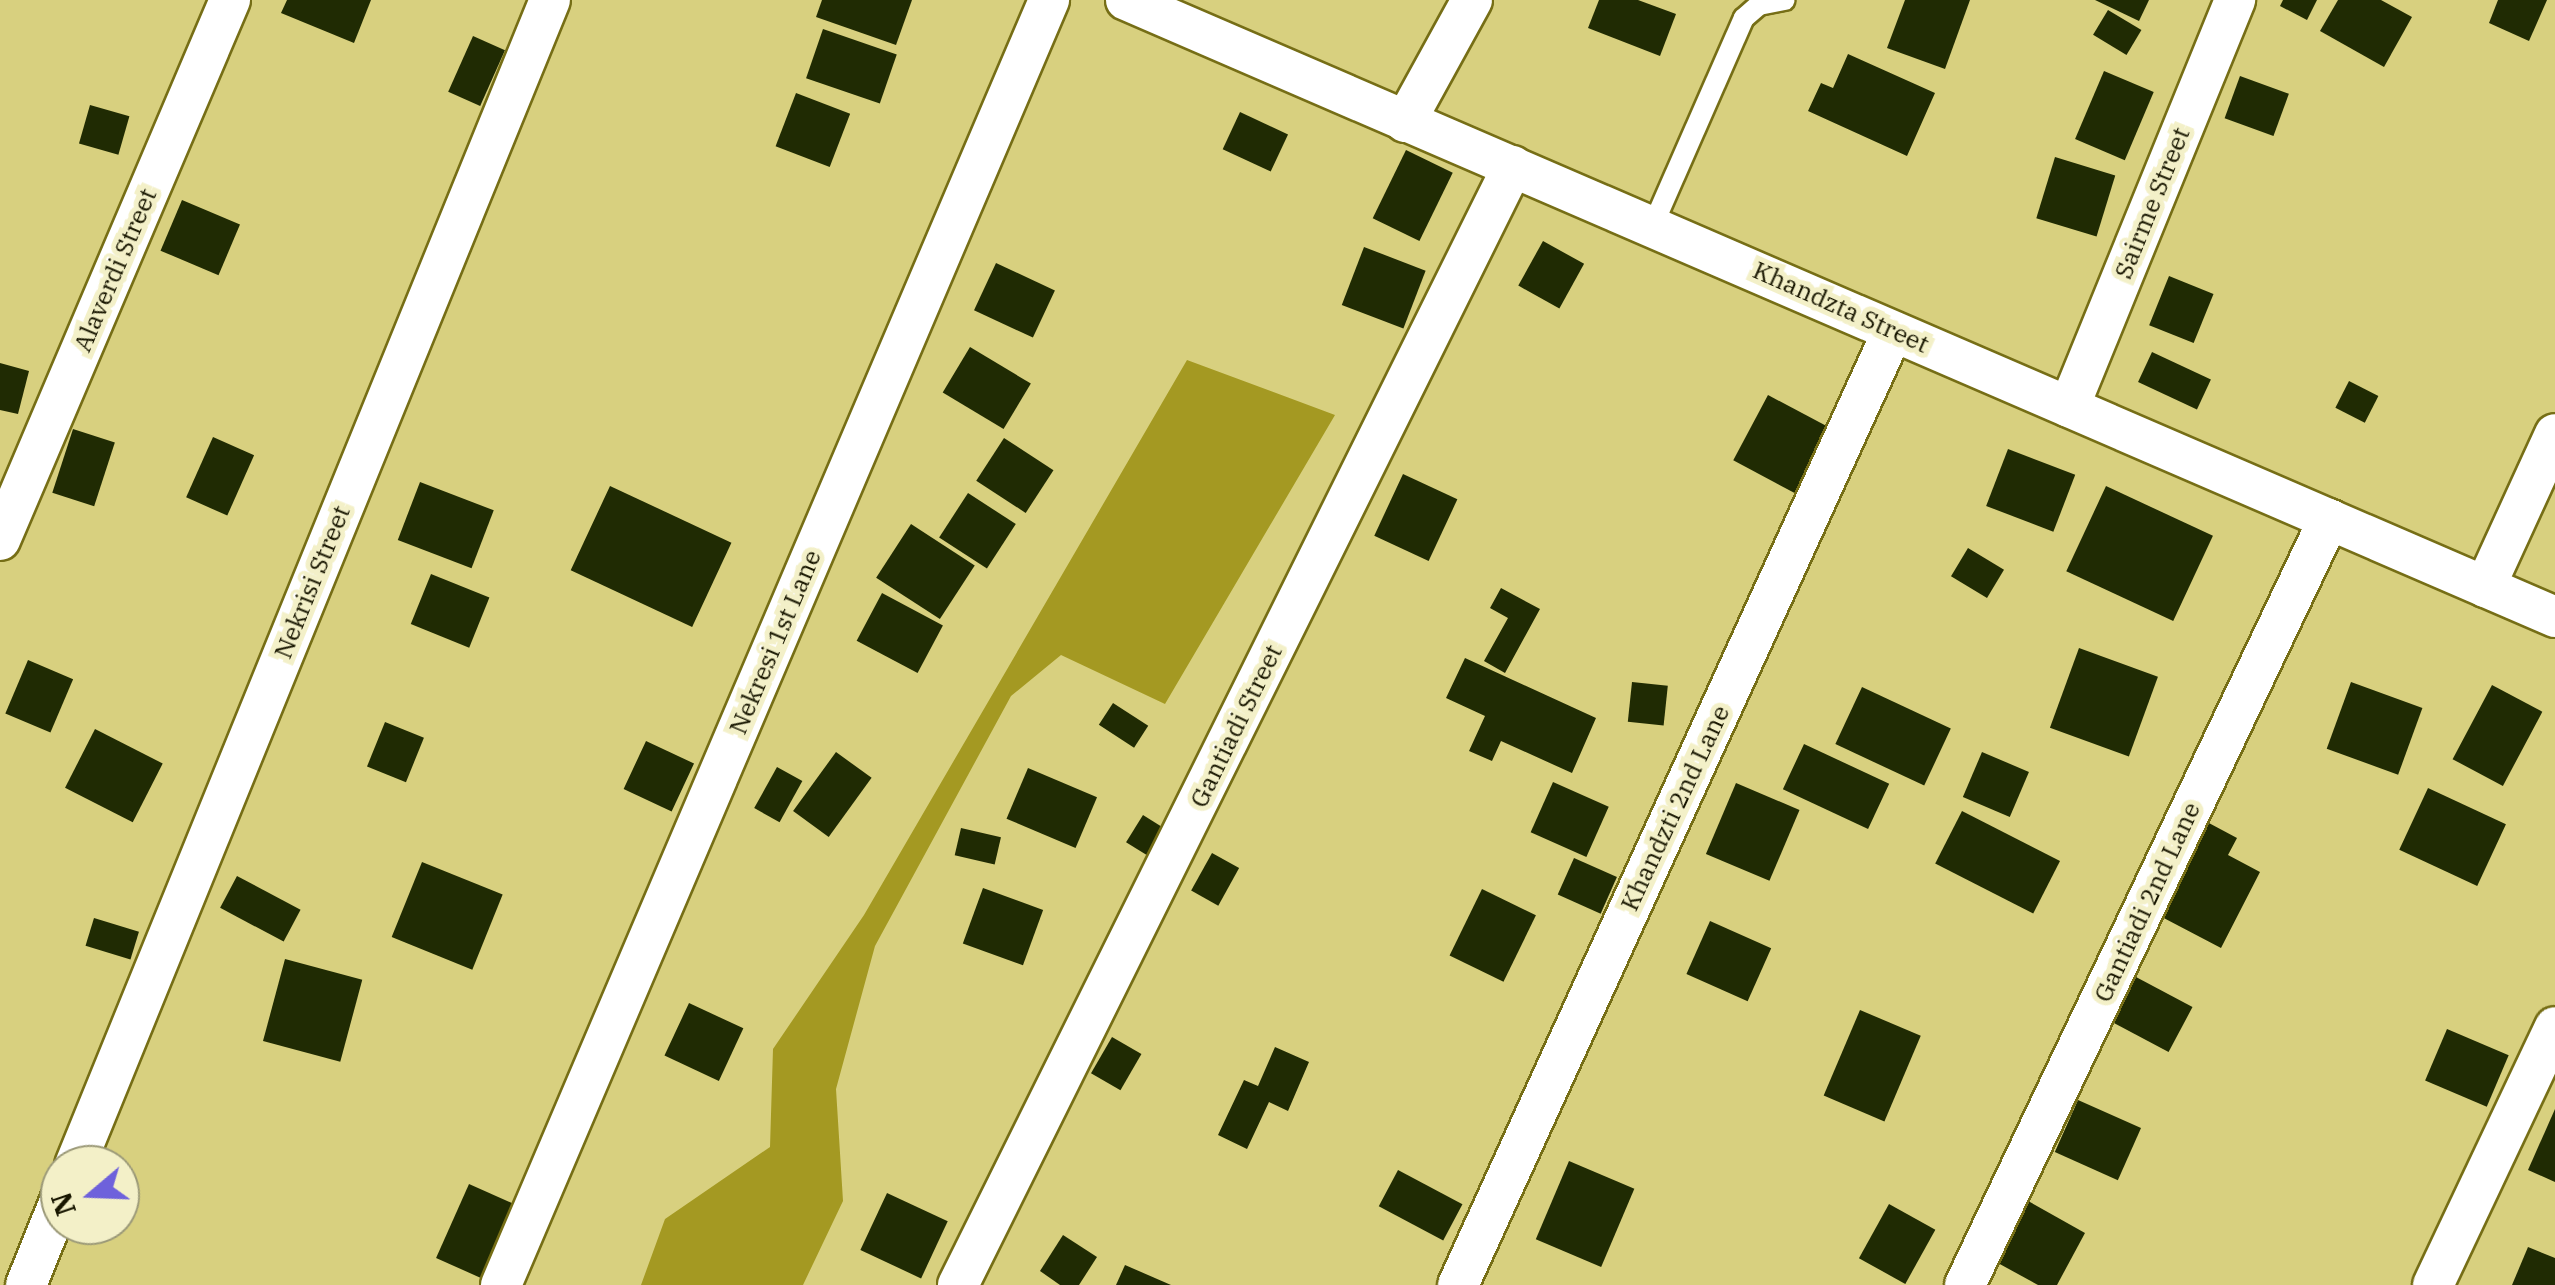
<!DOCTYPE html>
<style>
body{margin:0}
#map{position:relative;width:2555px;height:1285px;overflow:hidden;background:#d8d07f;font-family:"IBM Plex Serif",serif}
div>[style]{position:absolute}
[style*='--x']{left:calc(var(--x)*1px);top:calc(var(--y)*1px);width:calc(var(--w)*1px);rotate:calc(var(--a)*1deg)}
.forest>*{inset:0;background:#a49922}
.building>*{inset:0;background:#202b03;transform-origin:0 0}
.roads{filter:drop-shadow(2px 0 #766e16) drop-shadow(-2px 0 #766e16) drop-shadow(0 2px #766e16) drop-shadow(0 -2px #766e16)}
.service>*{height:20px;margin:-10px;padding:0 10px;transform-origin:10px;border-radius:10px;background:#fff}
.minor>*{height:40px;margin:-20px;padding:0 20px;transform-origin:20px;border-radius:20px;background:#fff}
span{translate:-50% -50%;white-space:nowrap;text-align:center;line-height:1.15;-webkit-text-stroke:10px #f3f0c8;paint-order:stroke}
.street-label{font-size:25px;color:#181600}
.north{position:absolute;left:40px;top:1145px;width:100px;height:100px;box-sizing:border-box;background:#f3f0c8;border:2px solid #9b9978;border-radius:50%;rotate:251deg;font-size:28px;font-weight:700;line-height:40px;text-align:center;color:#181600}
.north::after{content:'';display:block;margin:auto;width:35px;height:45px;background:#6e61db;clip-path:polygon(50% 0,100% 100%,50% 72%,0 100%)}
</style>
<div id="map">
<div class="forest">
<div style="clip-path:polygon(1187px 360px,1335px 415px,1165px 704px,1061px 655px,1011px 696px,875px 946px,836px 1089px,843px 1201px,803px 1285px,641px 1285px,665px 1219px,770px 1147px,773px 1049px,864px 915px)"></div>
</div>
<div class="building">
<div style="clip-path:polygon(287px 0,371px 0,354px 43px,281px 13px)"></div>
<div style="clip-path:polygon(822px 0,912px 0,896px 45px,816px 17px)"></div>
<div style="clip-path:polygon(1599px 0,1638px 0,1676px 14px,1660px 56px,1588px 28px)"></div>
<div style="clip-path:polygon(1905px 0,1970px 0,1945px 69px,1887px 48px)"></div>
<div style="clip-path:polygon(2095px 0,2149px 0,2139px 21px)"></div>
<div style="clip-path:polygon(2283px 0,2317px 0,2307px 20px,2280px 6px)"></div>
<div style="clip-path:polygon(2338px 0,2381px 0,2412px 17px,2384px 67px,2320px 31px)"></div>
<div style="clip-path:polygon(2498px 0,2547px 0,2529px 41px,2489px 23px)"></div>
<div style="left:2108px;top:10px;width:39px;height:29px;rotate:31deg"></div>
<div style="left:823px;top:29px;width:78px;height:52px;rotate:19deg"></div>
<div style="left:473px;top:36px;width:35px;height:61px;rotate:24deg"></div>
<div style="clip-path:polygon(1848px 54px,1935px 93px,1907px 156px,1808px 111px,1821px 83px,1833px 88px)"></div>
<div style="left:2104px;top:71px;width:54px;height:74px;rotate:23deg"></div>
<div style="left:2240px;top:76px;width:52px;height:45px;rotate:20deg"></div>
<div style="left:796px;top:93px;width:58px;height:57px;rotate:21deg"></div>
<div style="left:90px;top:105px;width:41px;height:40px;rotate:16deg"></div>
<div style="left:1240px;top:112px;width:53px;height:41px;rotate:25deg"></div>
<div style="left:1406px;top:150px;width:52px;height:76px;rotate:26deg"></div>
<div style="left:2055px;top:157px;width:63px;height:64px;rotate:17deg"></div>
<div style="left:182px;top:200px;width:63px;height:55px;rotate:23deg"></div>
<div style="left:1543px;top:241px;width:47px;height:51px;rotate:29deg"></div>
<div style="left:1364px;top:247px;width:66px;height:62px;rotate:21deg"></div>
<div style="left:996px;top:263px;width:65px;height:52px;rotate:25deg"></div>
<div style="left:2169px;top:276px;width:48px;height:53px;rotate:22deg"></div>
<div style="left:970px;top:347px;width:71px;height:53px;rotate:31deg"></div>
<div style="left:2152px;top:352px;width:65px;height:33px;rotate:25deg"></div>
<div style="clip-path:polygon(0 363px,29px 371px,18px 414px,0 410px)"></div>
<div style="left:2349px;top:381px;width:33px;height:30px;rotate:27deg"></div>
<div style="left:1768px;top:395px;width:78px;height:74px;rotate:28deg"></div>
<div style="left:73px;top:429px;width:44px;height:67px;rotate:18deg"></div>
<div style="left:213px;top:437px;width:45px;height:66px;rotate:24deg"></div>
<div style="left:1004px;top:438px;width:59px;height:51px;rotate:33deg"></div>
<div style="left:2008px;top:449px;width:72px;height:61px;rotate:21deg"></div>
<div style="left:1403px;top:474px;width:60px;height:68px;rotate:25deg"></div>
<div style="left:420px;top:482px;width:79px;height:62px;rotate:21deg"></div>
<div style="left:610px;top:486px;width:134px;height:93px;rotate:25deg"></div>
<div style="left:2106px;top:486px;width:118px;height:94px;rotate:25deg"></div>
<div style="left:968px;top:493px;width:57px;height:53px;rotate:33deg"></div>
<div style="left:911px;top:524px;width:76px;height:64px;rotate:33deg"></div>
<div style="left:1968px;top:548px;width:42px;height:33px;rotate:31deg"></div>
<div style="left:431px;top:574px;width:63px;height:54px;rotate:22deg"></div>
<div style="clip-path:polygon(1501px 588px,1540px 609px,1505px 673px,1484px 661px,1508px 618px,1490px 608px)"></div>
<div style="left:882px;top:593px;width:69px;height:54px;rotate:28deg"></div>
<div style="left:2079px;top:648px;width:84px;height:85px;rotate:20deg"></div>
<div style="clip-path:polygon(1465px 658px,1596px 718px,1572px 773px,1501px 741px,1492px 761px,1469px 751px,1485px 716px,1446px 698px)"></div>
<div style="left:28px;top:660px;width:49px;height:58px;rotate:23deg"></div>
<div style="left:1632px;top:682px;width:36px;height:40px;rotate:6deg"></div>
<div style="left:2351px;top:682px;width:76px;height:71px;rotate:20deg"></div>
<div style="left:2492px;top:685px;width:57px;height:84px;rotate:28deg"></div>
<div style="left:1862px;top:687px;width:98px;height:63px;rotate:25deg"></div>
<div style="left:1113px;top:703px;width:42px;height:26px;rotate:33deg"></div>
<div style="left:385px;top:722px;width:42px;height:48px;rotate:22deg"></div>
<div style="left:95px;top:729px;width:76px;height:66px;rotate:27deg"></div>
<div style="left:646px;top:741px;width:53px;height:53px;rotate:25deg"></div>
<div style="left:1804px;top:744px;width:94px;height:50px;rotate:25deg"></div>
<div style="left:836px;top:752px;width:44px;height:73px;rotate:36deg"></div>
<div style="left:1982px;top:752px;width:51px;height:49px;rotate:23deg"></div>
<div style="left:777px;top:767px;width:29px;height:47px;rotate:29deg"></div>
<div style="left:1028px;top:768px;width:75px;height:55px;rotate:23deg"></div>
<div style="left:1553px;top:782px;width:61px;height:55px;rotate:24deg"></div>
<div style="left:1736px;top:783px;width:69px;height:77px;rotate:23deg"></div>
<div style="left:2428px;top:788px;width:86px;height:68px;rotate:25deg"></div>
<div style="left:1962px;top:811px;width:110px;height:59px;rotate:27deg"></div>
<div style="left:1143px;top:815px;width:31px;height:32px;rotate:32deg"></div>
<div style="clip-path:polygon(2207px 822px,2237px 838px,2228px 855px,2260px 872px,2221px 948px,2158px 915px)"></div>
<div style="left:961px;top:828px;width:41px;height:28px;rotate:13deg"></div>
<div style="left:1212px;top:853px;width:31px;height:43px;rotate:29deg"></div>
<div style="left:1574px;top:858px;width:47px;height:40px;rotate:24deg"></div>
<div style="left:422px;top:862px;width:87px;height:81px;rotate:22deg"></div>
<div style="left:237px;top:876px;width:72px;height:36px;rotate:28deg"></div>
<div style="left:983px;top:888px;width:64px;height:59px;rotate:20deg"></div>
<div style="left:1482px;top:889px;width:60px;height:74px;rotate:26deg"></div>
<div style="left:94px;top:918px;width:47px;height:29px;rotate:17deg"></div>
<div style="left:1710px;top:921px;width:67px;height:58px;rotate:24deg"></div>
<div style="left:285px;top:959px;width:80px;height:85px;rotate:15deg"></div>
<div style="left:2136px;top:977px;width:64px;height:51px;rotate:28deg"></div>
<div style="left:689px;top:1003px;width:60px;height:58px;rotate:25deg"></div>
<div style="left:1860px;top:1010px;width:66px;height:93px;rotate:23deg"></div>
<div style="left:2447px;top:1029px;width:67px;height:56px;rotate:23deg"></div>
<div style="left:1112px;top:1037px;width:34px;height:42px;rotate:30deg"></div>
<div style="clip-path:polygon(1275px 1047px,1309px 1062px,1288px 1111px,1269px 1102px,1247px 1149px,1218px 1135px,1244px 1080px,1258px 1086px)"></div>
<div style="left:2078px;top:1100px;width:69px;height:57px;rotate:24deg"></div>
<div style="clip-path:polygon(2555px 1109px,2555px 1182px,2528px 1170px)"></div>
<div style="left:1569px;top:1161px;width:71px;height:85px;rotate:23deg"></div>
<div style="left:1398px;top:1170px;width:73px;height:41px;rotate:28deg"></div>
<div style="left:469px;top:1184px;width:57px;height:81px;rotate:24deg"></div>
<div style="left:887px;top:1193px;width:67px;height:63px;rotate:25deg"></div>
<div style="clip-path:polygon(2021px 1197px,2085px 1233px,2057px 1285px,2038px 1285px,1987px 1257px)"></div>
<div style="left:1889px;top:1204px;width:53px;height:62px;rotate:29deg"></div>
<div style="clip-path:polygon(1063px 1235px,1097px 1257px,1079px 1285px,1060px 1285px,1040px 1271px)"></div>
<div style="clip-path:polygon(2528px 1247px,2555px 1258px,2555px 1285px,2512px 1285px)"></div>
<div style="clip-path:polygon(1125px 1265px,1171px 1285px,1116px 1285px)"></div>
</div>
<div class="roads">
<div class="service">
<div style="--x:1653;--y:225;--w:226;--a:-66.3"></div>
<div style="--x:1744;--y:18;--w:20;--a:-41"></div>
<div style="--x:1759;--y:5;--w:26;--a:-11"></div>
</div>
<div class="minor">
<div style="--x:1126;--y:0;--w:1557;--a:23.35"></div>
<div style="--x:1405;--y:122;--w:139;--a:-61.2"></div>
<div style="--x:2069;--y:407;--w:440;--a:-67.8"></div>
<div style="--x:0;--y:540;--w:587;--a:-66.93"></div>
<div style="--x:2485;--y:587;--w:168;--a:-65.4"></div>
<div style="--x:75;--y:1165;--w:1258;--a:-67.82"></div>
<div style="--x:26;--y:1285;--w:91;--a:-68"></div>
<div style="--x:501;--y:1285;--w:1397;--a:-66.9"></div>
<div style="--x:958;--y:1285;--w:1249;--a:-63.62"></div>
<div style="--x:1458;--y:1285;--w:1048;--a:-65.49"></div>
<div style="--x:1965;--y:1285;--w:848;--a:-64.58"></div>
<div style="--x:2433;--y:1285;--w:285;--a:-64.7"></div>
</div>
</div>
<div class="street-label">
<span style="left:2152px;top:203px;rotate:-68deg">Sairme Street</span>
<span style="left:115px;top:270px;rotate:-67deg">Alaverdi Street</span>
<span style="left:1841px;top:307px;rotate:24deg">Khandzta Street</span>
<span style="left:312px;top:582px;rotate:-68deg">Nekrisi Street</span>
<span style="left:775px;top:642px;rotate:-67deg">Nekresi 1st Lane</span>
<span style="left:1236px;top:726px;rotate:-64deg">Gantiadi Street</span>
<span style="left:1675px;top:808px;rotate:-65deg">Khandzti 2nd Lane</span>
<span style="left:2147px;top:902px;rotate:-65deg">Gantiadi 2nd Lane</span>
</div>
<div class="north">N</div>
</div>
